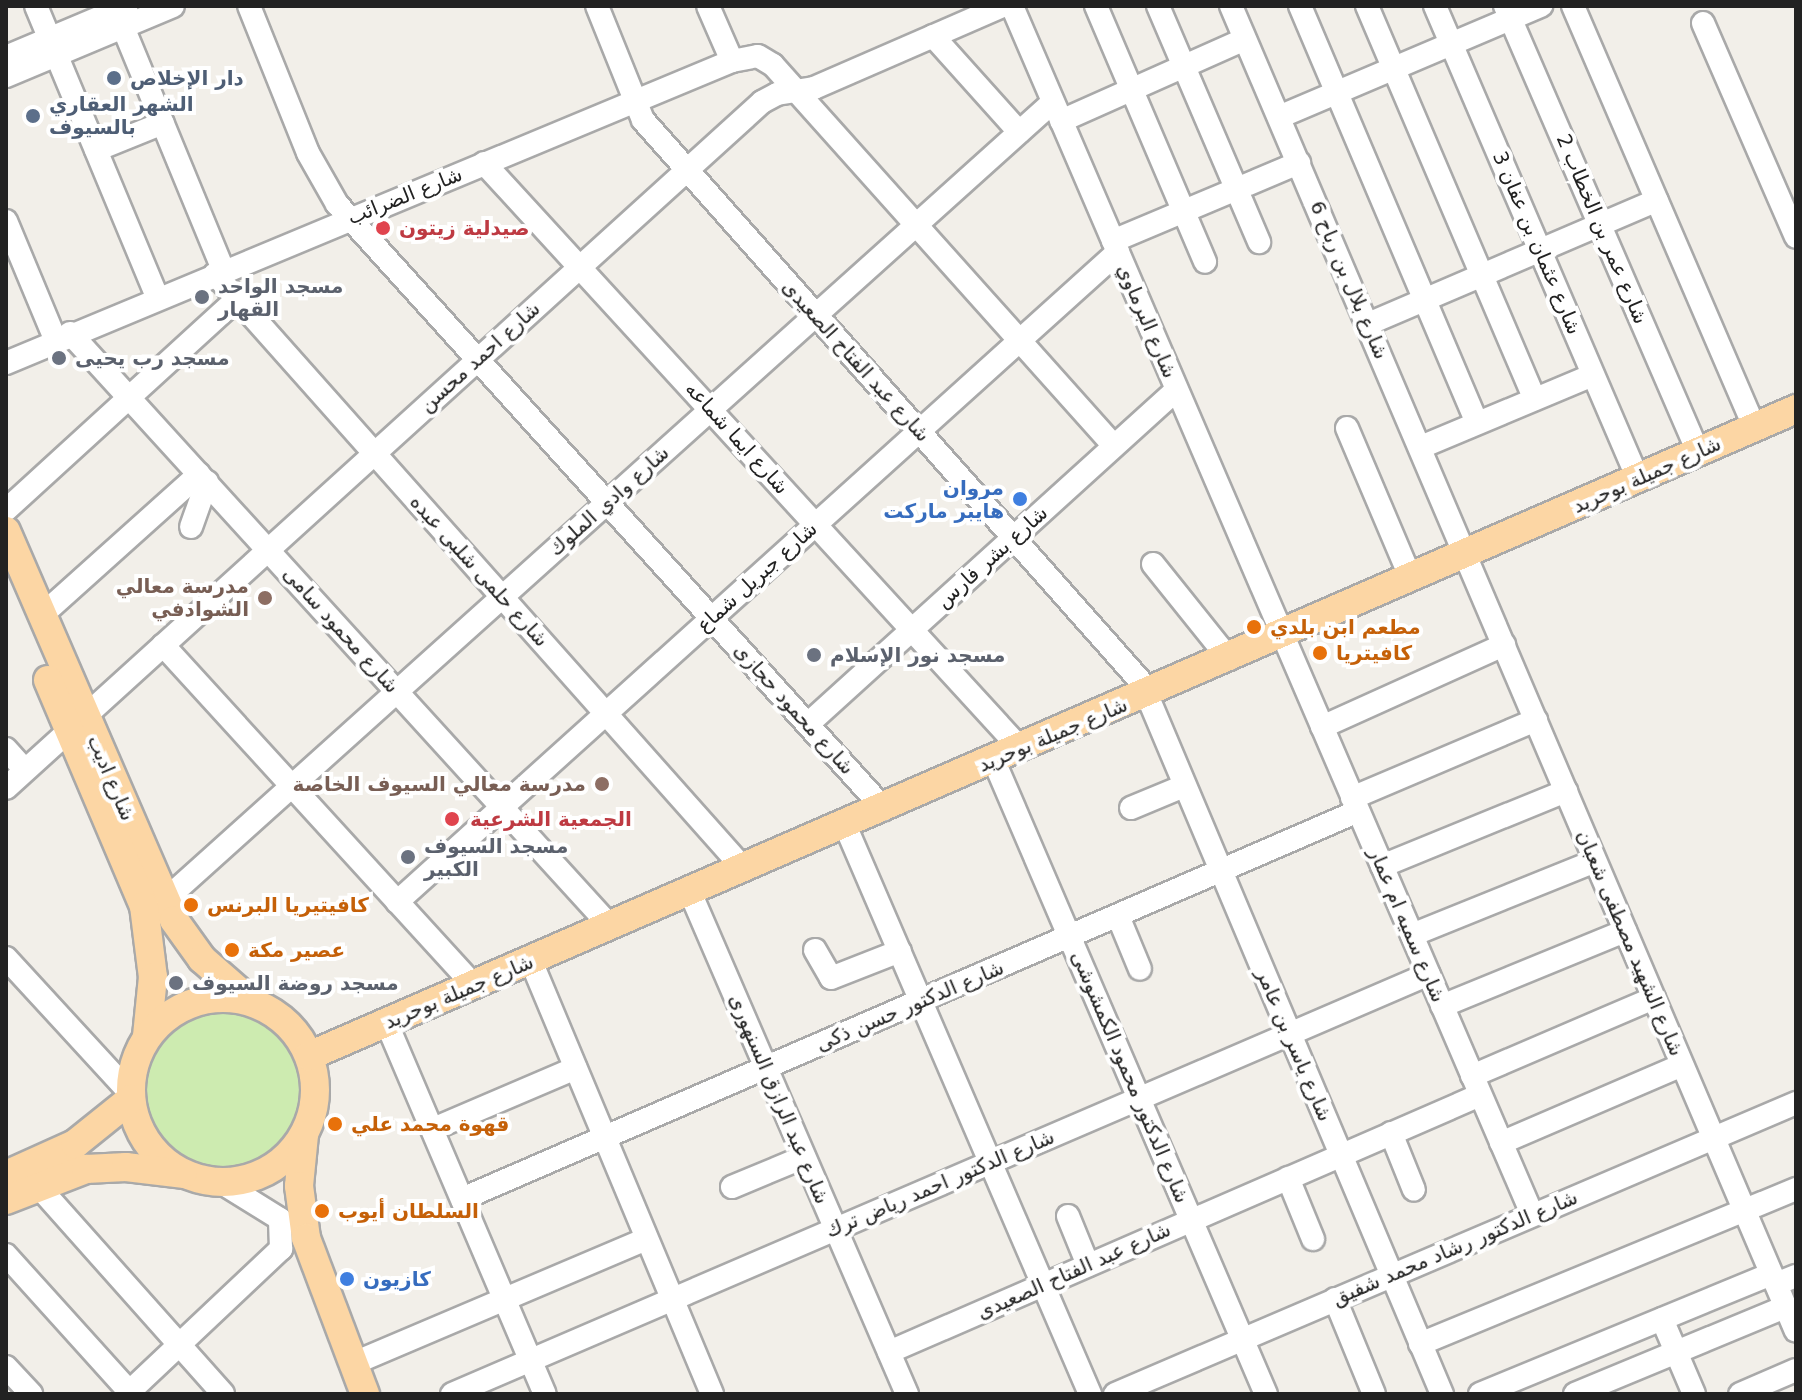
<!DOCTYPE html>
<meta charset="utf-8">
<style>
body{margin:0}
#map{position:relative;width:1802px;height:1400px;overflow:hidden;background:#f2efe9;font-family:"DejaVu Sans","Noto Sans Arabic",sans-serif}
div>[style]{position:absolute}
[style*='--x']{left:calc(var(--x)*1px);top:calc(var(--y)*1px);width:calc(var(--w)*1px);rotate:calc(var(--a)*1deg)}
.grass>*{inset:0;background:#cdebb0}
.round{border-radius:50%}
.roads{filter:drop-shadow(2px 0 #a9a9a9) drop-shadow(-2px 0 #a9a9a9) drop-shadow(0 2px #a9a9a9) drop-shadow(0 -2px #a9a9a9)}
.minor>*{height:22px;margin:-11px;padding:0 11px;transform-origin:11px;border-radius:11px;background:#fff}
.major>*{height:28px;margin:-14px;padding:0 14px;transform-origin:14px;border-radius:14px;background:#fcd6a4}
.major>.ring{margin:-14px;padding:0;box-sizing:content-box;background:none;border:28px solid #fcd6a4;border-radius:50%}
.dots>*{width:22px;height:22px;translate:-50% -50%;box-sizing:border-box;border:4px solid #fff;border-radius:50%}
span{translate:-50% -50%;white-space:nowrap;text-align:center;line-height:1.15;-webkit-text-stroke:8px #fff;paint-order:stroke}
.service-label{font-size:20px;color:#4e5e75;font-weight:700}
.left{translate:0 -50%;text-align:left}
.street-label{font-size:20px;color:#222}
.health-label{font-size:20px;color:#be3a42;font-weight:700}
.worship-label{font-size:20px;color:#5b616d;font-weight:700}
.shop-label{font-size:20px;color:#366cbe;font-weight:700}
.right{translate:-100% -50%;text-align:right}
.education-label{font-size:20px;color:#785e54;font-weight:700}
.food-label{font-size:20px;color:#c56008;font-weight:700}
.frame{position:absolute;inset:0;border:8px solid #222;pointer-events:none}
</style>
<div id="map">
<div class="grass">
<div class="round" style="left:141px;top:1009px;width:164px;height:164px"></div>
</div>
<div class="roads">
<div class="minor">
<div style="--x:36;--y:6;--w:315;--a:67.4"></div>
<div style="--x:249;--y:6;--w:158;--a:68.1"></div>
<div style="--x:308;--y:153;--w:59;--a:60.4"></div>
<div style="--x:337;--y:204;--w:816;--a:47.88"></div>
<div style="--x:597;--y:6;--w:123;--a:68"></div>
<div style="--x:643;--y:120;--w:766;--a:48.44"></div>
<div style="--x:708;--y:6;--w:60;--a:66.4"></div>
<div style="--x:1012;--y:6;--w:1315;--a:66.71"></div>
<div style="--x:1096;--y:6;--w:278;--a:66.9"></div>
<div style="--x:1158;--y:6;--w:257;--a:66.8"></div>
<div style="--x:1231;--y:6;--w:1440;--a:66.91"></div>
<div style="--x:1300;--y:6;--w:453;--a:67"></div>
<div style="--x:1367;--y:6;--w:427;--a:66.9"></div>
<div style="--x:1435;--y:6;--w:515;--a:66.77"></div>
<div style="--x:1505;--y:6;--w:487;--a:66.6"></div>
<div style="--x:1573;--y:6;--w:460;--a:66.7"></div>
<div style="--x:1703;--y:23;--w:233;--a:66.5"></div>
<div style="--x:123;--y:27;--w:263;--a:67.6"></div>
<div style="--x:933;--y:36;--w:129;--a:48.1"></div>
<div style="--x:6;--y:57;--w:131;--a:-22.9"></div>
<div style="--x:6;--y:76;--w:181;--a:-22.7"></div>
<div style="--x:1279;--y:117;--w:285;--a:-23"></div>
<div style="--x:1061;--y:121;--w:201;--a:-24"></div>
<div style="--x:96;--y:150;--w:72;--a:-21.9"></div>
<div style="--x:484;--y:163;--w:795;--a:47.5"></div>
<div style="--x:6;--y:221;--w:128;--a:67.4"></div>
<div style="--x:1113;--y:241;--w:202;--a:-22.8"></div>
<div style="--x:215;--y:274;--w:796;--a:48.36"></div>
<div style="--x:1368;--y:324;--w:314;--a:-23.2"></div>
<div style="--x:70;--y:333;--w:803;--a:47.67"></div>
<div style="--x:6;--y:363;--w:786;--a:-22.59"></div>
<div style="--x:732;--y:61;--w:26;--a:-11"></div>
<div style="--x:758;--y:56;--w:17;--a:31"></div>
<div style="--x:773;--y:65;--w:511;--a:48.17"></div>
<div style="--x:1347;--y:428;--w:164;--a:67"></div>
<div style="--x:1421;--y:447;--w:186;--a:-22.7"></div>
<div style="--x:6;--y:510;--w:313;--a:-42.4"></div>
<div style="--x:191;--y:527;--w:48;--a:-70.4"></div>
<div style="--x:1153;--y:564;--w:122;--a:51.3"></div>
<div style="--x:42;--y:615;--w:211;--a:-41.9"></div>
<div style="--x:163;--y:645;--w:462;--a:47.6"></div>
<div style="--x:1147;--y:695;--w:759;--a:67.12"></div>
<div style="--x:808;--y:724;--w:497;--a:-42.2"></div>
<div style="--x:1322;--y:727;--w:200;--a:-24.3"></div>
<div style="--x:6;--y:749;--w:28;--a:48"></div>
<div style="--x:994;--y:761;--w:689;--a:66.75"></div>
<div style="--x:6;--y:788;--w:1021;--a:-42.22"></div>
<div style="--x:762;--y:102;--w:17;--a:-28"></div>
<div style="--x:777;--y:94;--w:37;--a:-9"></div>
<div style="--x:814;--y:88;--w:206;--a:-23.5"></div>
<div style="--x:1352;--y:798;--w:200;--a:-23"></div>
<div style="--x:1131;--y:808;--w:57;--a:-22.5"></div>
<div style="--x:845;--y:825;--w:620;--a:66.7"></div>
<div style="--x:1382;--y:866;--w:199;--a:-22.2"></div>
<div style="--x:690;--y:892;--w:547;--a:66.62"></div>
<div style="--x:164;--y:901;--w:1195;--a:-41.95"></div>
<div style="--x:397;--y:902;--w:971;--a:-42.04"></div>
<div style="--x:1118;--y:916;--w:57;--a:67.5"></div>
<div style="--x:1412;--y:935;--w:197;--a:-22"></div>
<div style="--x:815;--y:950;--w:32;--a:60"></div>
<div style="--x:831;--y:978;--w:74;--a:-21.4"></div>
<div style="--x:6;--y:958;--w:183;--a:47.4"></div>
<div style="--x:531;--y:961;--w:469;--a:67.3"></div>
<div style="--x:1442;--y:1006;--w:198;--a:-22.3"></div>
<div style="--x:387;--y:1024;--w:402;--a:66.9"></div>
<div style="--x:1472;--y:1076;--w:198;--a:-23.2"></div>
<div style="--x:433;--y:1129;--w:155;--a:-23.1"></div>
<div style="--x:1391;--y:1133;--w:61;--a:68"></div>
<div style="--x:1501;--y:1143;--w:197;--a:-23.3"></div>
<div style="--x:1288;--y:1178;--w:66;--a:67.7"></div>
<div style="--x:38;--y:1186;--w:278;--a:48.3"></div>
<div style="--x:732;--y:1187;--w:78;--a:-22.6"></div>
<div style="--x:462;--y:1199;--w:976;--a:-23.41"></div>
<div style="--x:1068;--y:1216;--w:53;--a:67.8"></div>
<div style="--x:6;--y:1255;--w:185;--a:47.9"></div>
<div style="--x:1776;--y:1284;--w:22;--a:-22"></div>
<div style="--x:1335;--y:1299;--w:103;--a:67.7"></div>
<div style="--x:1662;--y:1319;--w:82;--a:66.9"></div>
<div style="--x:1420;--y:1344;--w:407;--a:-22.4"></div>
<div style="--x:889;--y:1352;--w:644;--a:-23.5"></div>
<div style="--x:352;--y:1364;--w:320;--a:-23"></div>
<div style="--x:6;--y:1367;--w:37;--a:47"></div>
<div style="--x:127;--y:1394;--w:212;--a:-43.3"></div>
<div style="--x:281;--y:1249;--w:30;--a:-92"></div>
<div style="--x:280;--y:1219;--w:68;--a:-148.2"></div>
<div style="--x:452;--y:1394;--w:1063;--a:-23.26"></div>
<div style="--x:1115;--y:1394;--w:741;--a:-23.14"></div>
<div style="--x:1480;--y:1394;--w:315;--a:-22.4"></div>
<div style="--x:1575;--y:1394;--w:227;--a:-22.5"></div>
<div style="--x:1740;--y:1394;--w:61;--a:-23.2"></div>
</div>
<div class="major">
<div style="--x:6;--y:531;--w:424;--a:66.6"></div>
<div style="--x:174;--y:920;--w:48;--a:54.3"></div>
<div style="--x:202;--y:959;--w:64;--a:41.2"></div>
<div style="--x:48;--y:680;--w:246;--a:67"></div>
<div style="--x:144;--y:906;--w:72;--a:82.8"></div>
<div style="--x:153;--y:977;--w:59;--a:95.8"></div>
<div class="ring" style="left:131px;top:998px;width:156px;height:156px"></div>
<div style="--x:309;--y:1056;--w:1622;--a:-23.51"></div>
<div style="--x:304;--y:1135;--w:51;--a:95.6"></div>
<div style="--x:299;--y:1186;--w:52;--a:82.3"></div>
<div style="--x:306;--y:1238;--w:167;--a:69.3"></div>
<div style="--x:6;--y:1175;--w:76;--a:-24.2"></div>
<div style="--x:75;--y:1144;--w:72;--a:-38.8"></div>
<div style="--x:6;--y:1200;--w:86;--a:-21.2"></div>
<div style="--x:86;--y:1169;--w:40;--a:-2.9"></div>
<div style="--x:126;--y:1167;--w:57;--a:7"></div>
</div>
</div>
<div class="dots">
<div style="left:114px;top:78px;background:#5c6f8a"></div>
<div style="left:33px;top:116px;background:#5c6f8a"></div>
<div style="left:383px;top:228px;background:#e0444e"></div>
<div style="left:202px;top:297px;background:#6b7280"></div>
<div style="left:59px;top:358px;background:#6b7280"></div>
<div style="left:1020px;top:499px;background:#3f7fe0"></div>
<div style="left:265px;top:598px;background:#8d6e63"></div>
<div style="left:1254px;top:627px;background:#e8710a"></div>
<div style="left:1320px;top:653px;background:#e8710a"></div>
<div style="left:814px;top:655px;background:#6b7280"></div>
<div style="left:602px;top:784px;background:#8d6e63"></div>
<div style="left:452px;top:819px;background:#e0444e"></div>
<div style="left:408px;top:857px;background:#6b7280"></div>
<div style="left:191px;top:905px;background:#e8710a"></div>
<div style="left:232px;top:950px;background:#e8710a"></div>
<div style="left:176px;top:983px;background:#6b7280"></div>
<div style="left:335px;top:1124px;background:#e8710a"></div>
<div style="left:322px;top:1211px;background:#e8710a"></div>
<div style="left:347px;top:1279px;background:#3f7fe0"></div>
</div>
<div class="service-label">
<span class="left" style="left:130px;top:78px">دار الإخلاص</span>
<span class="left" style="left:49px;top:116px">الشهر العقاري<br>بالسيوف</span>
</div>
<div class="street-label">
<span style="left:405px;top:196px;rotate:-22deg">شارع الضرائب</span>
<span style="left:1602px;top:229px;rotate:67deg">شارع عمر بن الخطاب 2</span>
<span style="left:1537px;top:243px;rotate:67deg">شارع عثمان بن عفان 3</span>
<span style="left:1349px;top:280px;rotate:67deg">شارع بلال بن رباح 6</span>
<span style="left:1147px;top:321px;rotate:67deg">شارع البرماوي</span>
<span style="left:480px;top:357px;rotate:-42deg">شارع احمد محسن</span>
<span style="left:856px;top:361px;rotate:48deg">شارع عبد الفتاح الصعيدى</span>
<span style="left:737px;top:438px;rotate:48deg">شارع ايما شماعه</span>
<span style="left:1647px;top:475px;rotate:-24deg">شارع جميلة بوحريد</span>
<span style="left:609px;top:501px;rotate:-42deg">شارع وادي الملوك</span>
<span style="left:992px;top:557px;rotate:-42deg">شارع بشر فارس</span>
<span style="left:479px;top:571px;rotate:48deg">شارع حلمى شلبى عبده</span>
<span style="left:757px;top:577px;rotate:-42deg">شارع جبريل شماع</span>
<span style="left:341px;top:630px;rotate:48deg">شارع محمود سامى</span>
<span style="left:794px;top:709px;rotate:48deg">شارع محمود حجازى</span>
<span style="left:1053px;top:735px;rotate:-23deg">شارع جميلة بوحريد</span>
<span style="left:111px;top:778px;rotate:67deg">شارع اديب</span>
<span style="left:1407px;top:925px;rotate:67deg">شارع سميه ام عمار</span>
<span style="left:1630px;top:943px;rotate:67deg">شارع الشهيد مصطفى شعبان</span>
<span style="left:459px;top:992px;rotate:-23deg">شارع جميلة بوحريد</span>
<span style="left:910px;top:1006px;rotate:-23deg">شارع الدكتور حسن ذكى</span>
<span style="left:1294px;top:1045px;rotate:67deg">شارع ياسر بن عامر</span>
<span style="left:1130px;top:1077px;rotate:67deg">شارع الدكتور محمود الكمشوشى</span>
<span style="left:779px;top:1099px;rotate:67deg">شارع عبد الرازق السنهورى</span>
<span style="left:940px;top:1184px;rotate:-23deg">شارع الدكتور احمد رياض ترك</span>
<span style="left:1455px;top:1248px;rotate:-23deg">شارع الدكتور رشاد محمد شفيق</span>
<span style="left:1074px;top:1271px;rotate:-24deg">شارع عبد الفتاح الصعيدى</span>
</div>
<div class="health-label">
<span class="left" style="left:399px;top:228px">صيدلية زيتون</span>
<span class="left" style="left:470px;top:819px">الجمعية الشرعية</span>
</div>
<div class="worship-label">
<span class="left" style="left:218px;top:298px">مسجد الواحد<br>القهار</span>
<span class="left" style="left:75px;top:358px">مسجد رب يحيى</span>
<span class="left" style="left:830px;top:655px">مسجد نور الإسلام</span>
<span class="left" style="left:424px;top:858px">مسجد السيوف<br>الكبير</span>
<span class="left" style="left:192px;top:983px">مسجد روضة السيوف</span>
</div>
<div class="shop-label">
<span class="right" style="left:1004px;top:500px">مروان<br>هايبر ماركت</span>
<span class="left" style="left:363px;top:1279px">كازيون</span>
</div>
<div class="education-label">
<span class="right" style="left:249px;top:598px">مدرسة معالي<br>الشوادفي</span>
<span class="right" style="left:586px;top:784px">مدرسة معالي السيوف الخاصة</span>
</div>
<div class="food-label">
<span class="left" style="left:1270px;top:627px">مطعم ابن بلدي</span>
<span class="left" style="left:1336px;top:653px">كافيتريا</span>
<span class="left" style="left:207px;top:905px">كافيتيريا البرنس</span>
<span class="left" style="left:248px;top:950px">عصير مكة</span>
<span class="left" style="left:351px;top:1124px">قهوة محمد علي</span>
<span class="left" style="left:338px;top:1211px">السلطان أيوب</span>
</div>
<div class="frame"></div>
</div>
